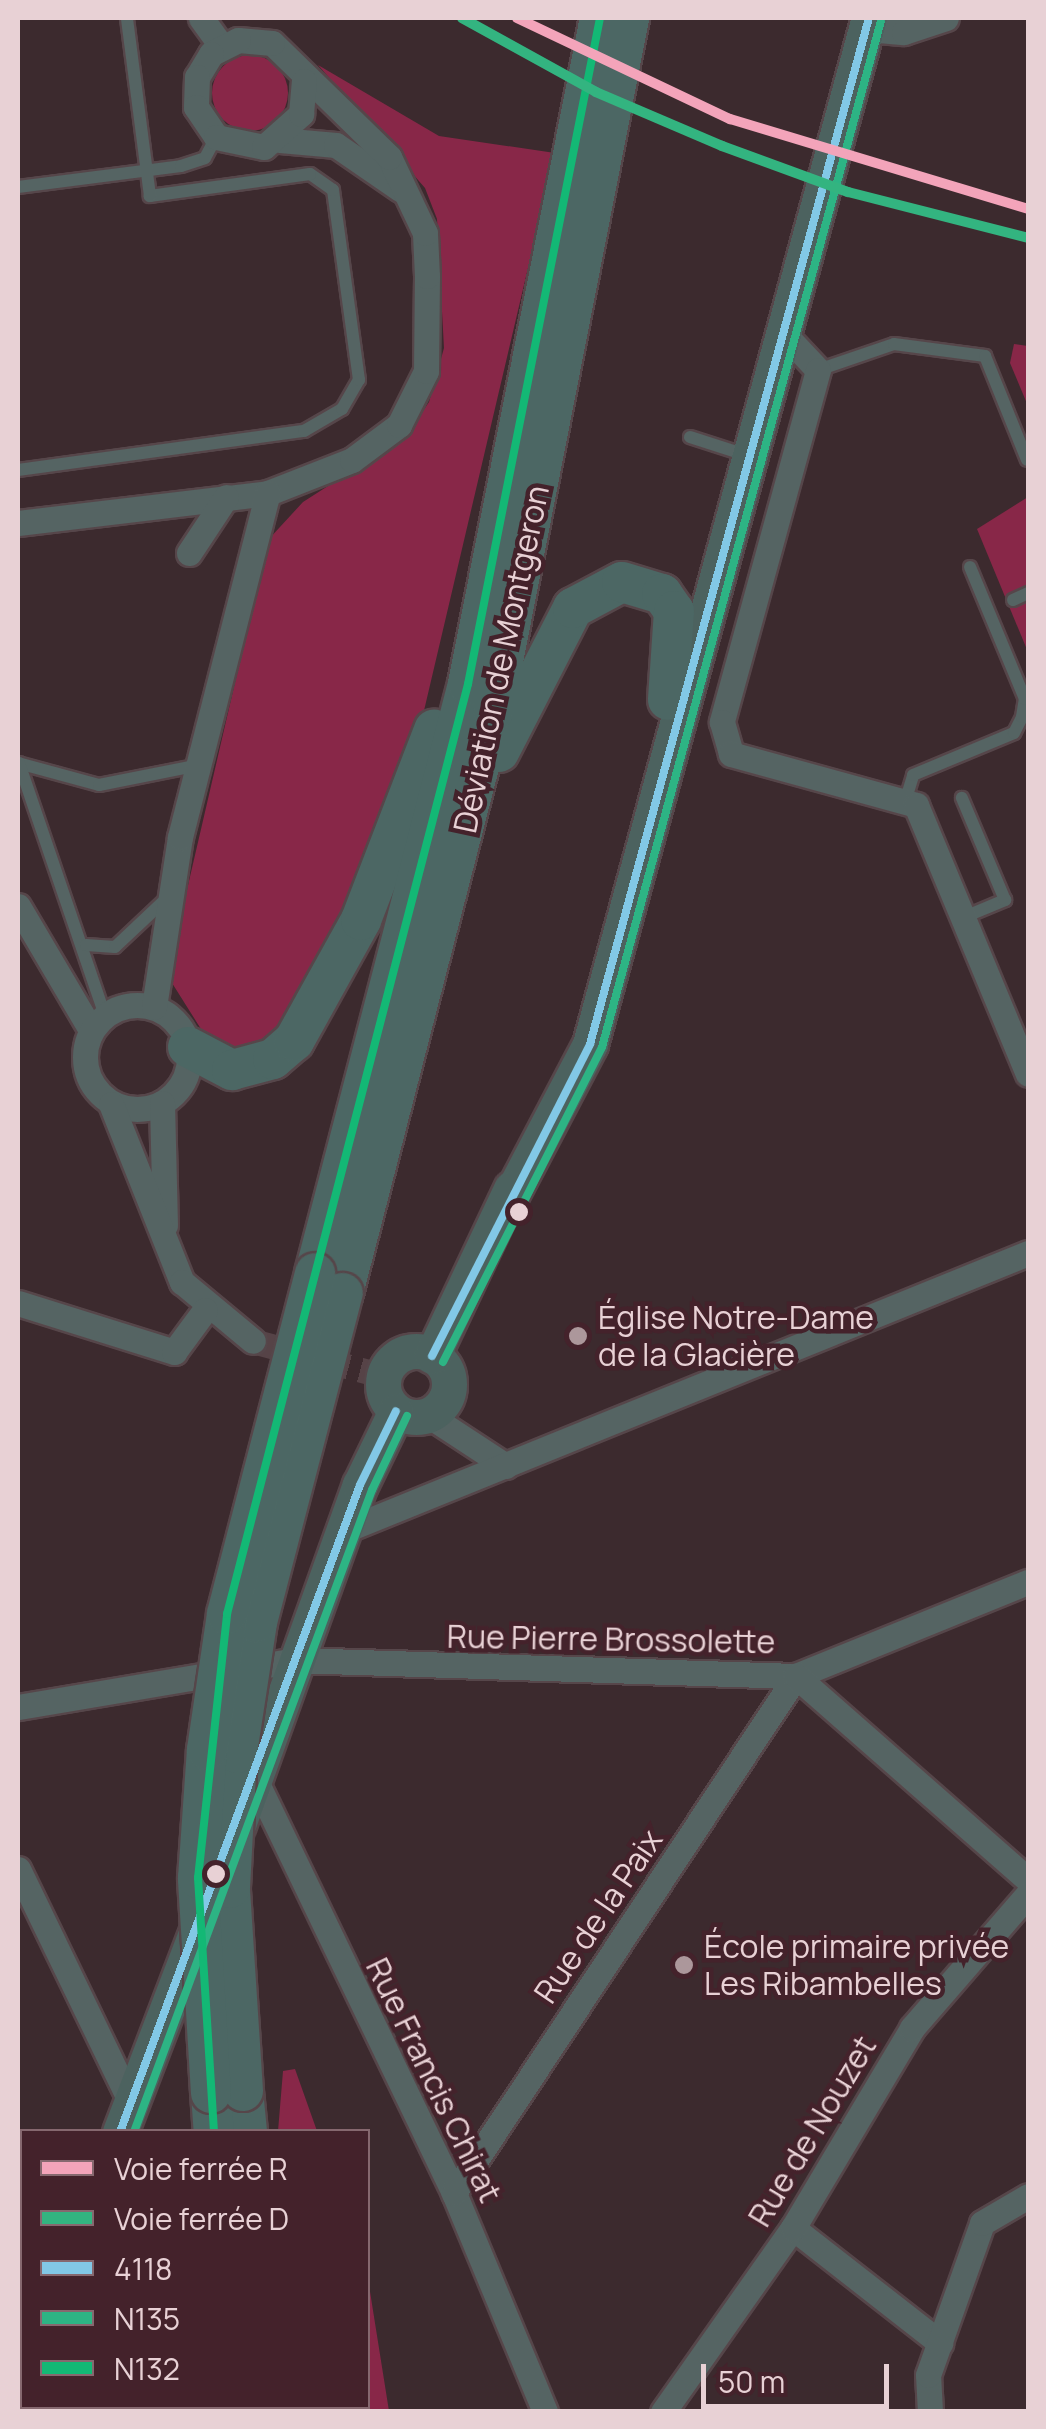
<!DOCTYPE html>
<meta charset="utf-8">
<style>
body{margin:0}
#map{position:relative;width:1046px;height:2429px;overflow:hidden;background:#3c2a2e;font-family:Manrope,sans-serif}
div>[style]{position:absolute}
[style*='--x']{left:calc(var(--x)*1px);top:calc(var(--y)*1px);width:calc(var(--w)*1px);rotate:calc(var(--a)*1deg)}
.green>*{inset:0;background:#882748;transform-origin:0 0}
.round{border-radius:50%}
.street-tunnel>*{height:25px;margin-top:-12.5px;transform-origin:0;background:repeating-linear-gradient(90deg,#564347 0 25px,transparent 0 37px)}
.roads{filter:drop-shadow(2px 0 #56464a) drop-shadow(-2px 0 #56464a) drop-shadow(0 2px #56464a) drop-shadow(0 -2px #56464a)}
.lane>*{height:12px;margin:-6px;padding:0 6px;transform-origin:6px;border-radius:6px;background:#556463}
.street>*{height:25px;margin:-12.5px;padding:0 12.5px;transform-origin:12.5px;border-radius:12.5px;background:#556463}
.street>.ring{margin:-12.5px;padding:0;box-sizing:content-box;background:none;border:25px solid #556463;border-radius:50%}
.secondary>*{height:35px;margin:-17.5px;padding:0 17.5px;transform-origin:17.5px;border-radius:17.5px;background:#4c625f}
.secondary>.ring{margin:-17.5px;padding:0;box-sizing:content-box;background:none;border:35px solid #4c625f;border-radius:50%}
.primary>*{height:40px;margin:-20px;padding:0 20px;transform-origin:20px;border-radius:20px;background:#4c6764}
.bridges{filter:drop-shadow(2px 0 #56464a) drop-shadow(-2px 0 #56464a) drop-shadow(0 2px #56464a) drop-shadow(0 -2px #56464a)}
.primary-bridge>*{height:40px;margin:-20px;padding:0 20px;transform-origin:20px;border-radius:20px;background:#4c6764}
.bus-1>*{height:8px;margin:-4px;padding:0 4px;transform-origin:4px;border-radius:4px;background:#82c8e6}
.bus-2>*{height:8px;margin:-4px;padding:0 4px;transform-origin:4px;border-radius:4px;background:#2db484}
.bus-3>*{height:8px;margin:-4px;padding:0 4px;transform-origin:4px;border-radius:4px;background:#13b875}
.rail-1>*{height:10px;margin:-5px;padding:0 5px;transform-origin:5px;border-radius:5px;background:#f3a4ba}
.rail-2>*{height:10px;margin:-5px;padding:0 5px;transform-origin:5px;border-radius:5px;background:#33b480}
.dots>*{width:28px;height:28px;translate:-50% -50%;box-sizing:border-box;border:5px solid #44222b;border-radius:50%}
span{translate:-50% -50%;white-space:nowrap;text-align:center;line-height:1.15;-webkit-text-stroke:9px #44222b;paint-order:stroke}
.street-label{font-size:32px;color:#e8d1d5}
.poi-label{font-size:32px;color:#e8d1d5}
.left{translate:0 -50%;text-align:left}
.frame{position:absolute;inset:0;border:20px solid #e8d1d5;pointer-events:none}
.legend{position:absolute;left:20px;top:2129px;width:350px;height:280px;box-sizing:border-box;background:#44222b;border:2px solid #86686f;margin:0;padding:12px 18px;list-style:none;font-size:30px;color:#e8d1d5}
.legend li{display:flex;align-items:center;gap:20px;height:50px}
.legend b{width:50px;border:2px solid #86686f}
.scale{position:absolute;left:701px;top:2364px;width:188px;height:45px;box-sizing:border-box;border:5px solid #e8d1d5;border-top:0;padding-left:12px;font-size:30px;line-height:35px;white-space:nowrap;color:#e8d1d5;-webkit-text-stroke:8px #44222b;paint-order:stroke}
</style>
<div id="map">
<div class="green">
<div class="round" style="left:212px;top:55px;width:76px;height:76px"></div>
<div style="clip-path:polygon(318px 65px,439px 136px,555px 153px,419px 732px,364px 885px,280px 1034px,237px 1052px,206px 1037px,172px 983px,170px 963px,268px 540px,303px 502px,406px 436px,429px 402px,444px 348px,437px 219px,425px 188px)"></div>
<div style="clip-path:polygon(1014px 344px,1028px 346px,1028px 406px,1010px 363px)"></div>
<div style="clip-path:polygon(1028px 497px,1028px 652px,977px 529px)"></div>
<div style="clip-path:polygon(295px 2069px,317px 2131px,318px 2131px,278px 2131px,283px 2071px)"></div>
<div style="clip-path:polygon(368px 2279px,389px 2411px,324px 2411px,368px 2406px)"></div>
<div style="left:124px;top:2407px;width:75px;height:4px"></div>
</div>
<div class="street-tunnel">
<div style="--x:253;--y:1341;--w:137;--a:14.9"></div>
</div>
<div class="roads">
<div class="lane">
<div style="--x:18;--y:187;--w:164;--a:-7.3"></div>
<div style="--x:181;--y:166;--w:25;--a:-18"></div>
<div style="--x:205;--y:158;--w:24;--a:-62"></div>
<div style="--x:818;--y:370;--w:80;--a:-18.9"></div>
<div style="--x:894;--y:344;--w:92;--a:7.5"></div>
<div style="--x:985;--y:356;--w:112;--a:68"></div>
<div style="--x:690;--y:437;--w:62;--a:17.9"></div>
<div style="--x:18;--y:470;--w:289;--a:-7.8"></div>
<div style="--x:304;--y:431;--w:44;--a:-30.1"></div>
<div style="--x:342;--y:409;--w:34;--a:-60"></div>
<div style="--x:359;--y:380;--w:192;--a:-97.8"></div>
<div style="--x:333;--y:190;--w:28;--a:-145"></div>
<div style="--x:310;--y:174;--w:162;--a:172.2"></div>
<div style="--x:150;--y:196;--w:179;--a:-97.4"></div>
<div style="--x:1013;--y:600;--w:17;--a:-25"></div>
<div style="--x:18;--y:763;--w:84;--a:15.2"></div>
<div style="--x:99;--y:785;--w:102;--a:-11.3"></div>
<div style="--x:19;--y:763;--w:266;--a:71.2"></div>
<div style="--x:905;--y:802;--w:28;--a:-73"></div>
<div style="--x:913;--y:775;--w:109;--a:-22.6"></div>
<div style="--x:1014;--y:733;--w:18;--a:-63"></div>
<div style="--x:1022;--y:717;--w:18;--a:-81"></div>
<div style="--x:1025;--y:699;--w:143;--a:-112.6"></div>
<div style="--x:962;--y:918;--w:47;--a:-22.7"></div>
<div style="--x:1005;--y:900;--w:111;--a:-112.9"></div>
<div style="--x:86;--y:945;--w:29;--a:4"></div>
<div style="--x:115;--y:947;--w:71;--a:-43.3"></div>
</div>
<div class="street">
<div style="--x:201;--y:18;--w:34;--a:54"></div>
<div style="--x:867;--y:29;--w:37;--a:5"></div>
<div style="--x:904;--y:32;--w:44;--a:-18.4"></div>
<div style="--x:280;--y:140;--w:56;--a:5.1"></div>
<div style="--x:336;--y:145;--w:78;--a:34.5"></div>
<div style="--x:787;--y:337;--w:45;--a:46.8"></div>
<div style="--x:818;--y:370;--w:365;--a:105.3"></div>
<div style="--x:722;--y:722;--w:33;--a:74"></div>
<div style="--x:731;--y:754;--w:192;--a:15.4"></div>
<div style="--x:916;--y:805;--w:291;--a:67.4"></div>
<div style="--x:18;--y:523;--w:252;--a:-6.8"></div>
<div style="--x:268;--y:493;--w:90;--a:-21.4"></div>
<div style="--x:352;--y:460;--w:59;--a:-36.7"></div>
<div style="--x:399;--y:425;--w:60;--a:-63.4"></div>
<div style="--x:426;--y:371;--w:95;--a:-89.4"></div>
<div style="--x:427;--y:276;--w:43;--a:-92.7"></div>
<div style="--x:425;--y:233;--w:84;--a:-115.3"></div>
<div style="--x:389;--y:157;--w:163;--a:-135.7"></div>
<div style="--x:272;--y:43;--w:34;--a:-175"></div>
<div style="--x:238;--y:40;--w:30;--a:153"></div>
<div style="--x:211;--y:54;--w:27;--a:121"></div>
<div style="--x:197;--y:77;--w:30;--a:92"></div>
<div style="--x:196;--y:107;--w:36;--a:56"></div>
<div style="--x:216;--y:137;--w:49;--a:11.8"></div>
<div style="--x:264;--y:147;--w:50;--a:-41.7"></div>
<div style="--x:301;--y:114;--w:33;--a:-85"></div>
<div style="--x:189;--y:553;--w:67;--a:-56.5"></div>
<div style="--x:18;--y:906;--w:144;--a:59.5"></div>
<div class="ring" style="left:85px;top:1005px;width:79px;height:79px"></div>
<div style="--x:154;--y:1007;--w:172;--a:-81.3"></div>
<div style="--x:180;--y:837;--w:355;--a:-75.7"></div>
<div style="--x:162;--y:1103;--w:122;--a:88.6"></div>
<div style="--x:111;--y:1104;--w:192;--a:68.3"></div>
<div style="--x:182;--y:1282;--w:92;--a:39.7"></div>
<div style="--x:18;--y:1303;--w:164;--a:17.4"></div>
<div style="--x:174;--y:1352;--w:52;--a:-53.6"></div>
<div style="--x:428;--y:1415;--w:93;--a:33.2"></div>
<div style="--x:343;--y:1531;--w:739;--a:-22.09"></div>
<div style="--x:18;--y:1707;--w:281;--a:-9.6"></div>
<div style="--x:295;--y:1660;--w:501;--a:1.83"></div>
<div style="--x:796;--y:1676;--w:250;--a:-22.1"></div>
<div style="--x:251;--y:1771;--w:468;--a:64.3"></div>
<div style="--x:454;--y:2193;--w:237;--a:67.4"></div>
<div style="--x:18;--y:1869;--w:260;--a:64.2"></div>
<div style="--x:454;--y:2193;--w:620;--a:-56.52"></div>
<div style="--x:796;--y:1676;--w:309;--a:41.3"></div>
<div style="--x:793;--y:2228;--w:187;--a:38"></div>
<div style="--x:663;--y:2412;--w:225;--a:-54.8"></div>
<div style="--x:793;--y:2228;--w:233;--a:-59.2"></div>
<div style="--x:912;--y:2028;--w:177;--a:-49.1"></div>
<div style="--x:930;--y:2412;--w:37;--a:-93"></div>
<div style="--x:928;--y:2375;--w:161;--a:-70.4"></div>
<div style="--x:982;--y:2223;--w:53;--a:-30.4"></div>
</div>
<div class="secondary">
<div style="--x:503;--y:1210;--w:187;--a:-62.3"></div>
<div style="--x:590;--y:1044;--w:1063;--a:-74.79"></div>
<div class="ring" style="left:383px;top:1351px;width:31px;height:31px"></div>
<div style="--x:432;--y:1356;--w:185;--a:-64.7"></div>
<div style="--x:238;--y:1825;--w:361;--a:-70.3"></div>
<div style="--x:360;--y:1485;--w:82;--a:-64.1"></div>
<div style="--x:120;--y:2132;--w:227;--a:-69.1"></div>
<div style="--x:18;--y:2408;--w:14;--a:-73"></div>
</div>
<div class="primary">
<div style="--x:499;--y:752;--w:162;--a:-62.8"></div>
<div style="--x:573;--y:608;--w:55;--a:-28"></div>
<div style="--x:622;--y:582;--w:42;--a:16.7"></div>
<div style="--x:662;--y:594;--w:21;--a:55"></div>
<div style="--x:674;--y:611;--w:89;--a:93.9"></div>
<div style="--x:188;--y:1047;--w:50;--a:27.6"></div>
<div style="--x:232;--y:1070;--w:42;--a:-15"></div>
<div style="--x:273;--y:1059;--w:28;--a:-41"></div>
<div style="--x:294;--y:1041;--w:138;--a:-61"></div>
<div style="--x:361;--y:920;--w:204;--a:-69"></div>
<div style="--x:315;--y:1273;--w:609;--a:-75.44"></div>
<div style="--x:468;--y:684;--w:679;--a:-78.79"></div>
<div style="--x:343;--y:1293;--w:600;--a:-75.52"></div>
<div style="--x:493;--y:712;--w:707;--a:-78.91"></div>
<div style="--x:243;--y:2091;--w:41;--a:84.4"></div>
<div style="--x:211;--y:2093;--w:39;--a:86"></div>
<div style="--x:221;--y:2406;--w:6;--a:90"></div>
<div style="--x:257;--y:2406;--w:6;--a:81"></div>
<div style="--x:309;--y:2406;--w:8;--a:50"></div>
</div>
</div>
<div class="bridges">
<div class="primary-bridge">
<div style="--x:243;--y:2091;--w:203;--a:-93.7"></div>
<div style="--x:230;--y:1888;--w:135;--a:-87"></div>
<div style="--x:237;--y:1753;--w:133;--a:-81.3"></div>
<div style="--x:257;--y:1622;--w:340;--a:-75.4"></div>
<div style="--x:211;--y:2093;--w:215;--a:-93.5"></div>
<div style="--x:198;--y:1878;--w:128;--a:-86"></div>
<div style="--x:207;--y:1750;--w:137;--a:-81.6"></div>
<div style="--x:227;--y:1614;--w:352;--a:-75.5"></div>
</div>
</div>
<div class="bus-1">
<div style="--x:432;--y:1356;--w:350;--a:-63.1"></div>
<div style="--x:590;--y:1044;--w:1063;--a:-74.79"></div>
<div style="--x:120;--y:2132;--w:690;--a:-69.65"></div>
<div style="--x:360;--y:1485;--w:82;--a:-64.1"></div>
</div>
<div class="bus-2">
<div style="--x:443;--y:1362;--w:353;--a:-63.2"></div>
<div style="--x:602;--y:1047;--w:1063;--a:-74.79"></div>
<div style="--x:134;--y:2132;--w:685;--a:-69.66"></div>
<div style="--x:372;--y:1490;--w:82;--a:-64.7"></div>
</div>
<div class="bus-3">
<div style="--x:214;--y:2132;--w:255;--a:-93.6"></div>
<div style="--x:198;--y:1878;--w:266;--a:-83.7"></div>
<div style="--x:227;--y:1614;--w:961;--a:-75.47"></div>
<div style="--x:468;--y:684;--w:679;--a:-78.79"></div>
</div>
<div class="rail-1">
<div style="--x:517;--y:18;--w:236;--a:25.4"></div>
<div style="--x:730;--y:119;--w:311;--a:16.8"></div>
</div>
<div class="rail-2">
<div style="--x:462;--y:18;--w:153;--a:28.9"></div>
<div style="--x:596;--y:92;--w:137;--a:23.2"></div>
<div style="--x:722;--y:146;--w:134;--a:20.1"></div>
<div style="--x:848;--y:192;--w:186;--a:14.3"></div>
</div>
<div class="dots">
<div style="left:519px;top:1212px;background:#e8d1d5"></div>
<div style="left:578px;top:1336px;background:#ac979b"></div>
<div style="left:216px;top:1874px;background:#e8d1d5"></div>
<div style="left:684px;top:1965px;background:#ac979b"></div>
</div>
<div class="street-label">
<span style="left:501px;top:659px;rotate:-78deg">Déviation de Montgeron</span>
<span style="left:611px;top:1639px;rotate:1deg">Rue Pierre Brossolette</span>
<span style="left:598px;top:1916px;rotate:-56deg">Rue de la Paix</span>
<span style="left:434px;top:2080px;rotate:64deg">Rue Francis Chirat</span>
<span style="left:812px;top:2131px;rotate:-59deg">Rue de Nouzet</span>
</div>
<div class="poi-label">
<span class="left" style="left:598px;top:1336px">Église Notre-Dame<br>de la Glacière</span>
<span class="left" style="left:704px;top:1965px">École primaire privée<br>Les Ribambelles</span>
</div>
<div class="frame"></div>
<ul class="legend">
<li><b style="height:12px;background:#f3a4ba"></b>Voie ferrée R</li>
<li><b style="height:12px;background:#33b480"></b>Voie ferrée D</li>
<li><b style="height:12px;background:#82c8e6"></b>4118</li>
<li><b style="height:12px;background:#2db484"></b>N135</li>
<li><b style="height:12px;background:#13b875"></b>N132</li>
</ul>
<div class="scale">50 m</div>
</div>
